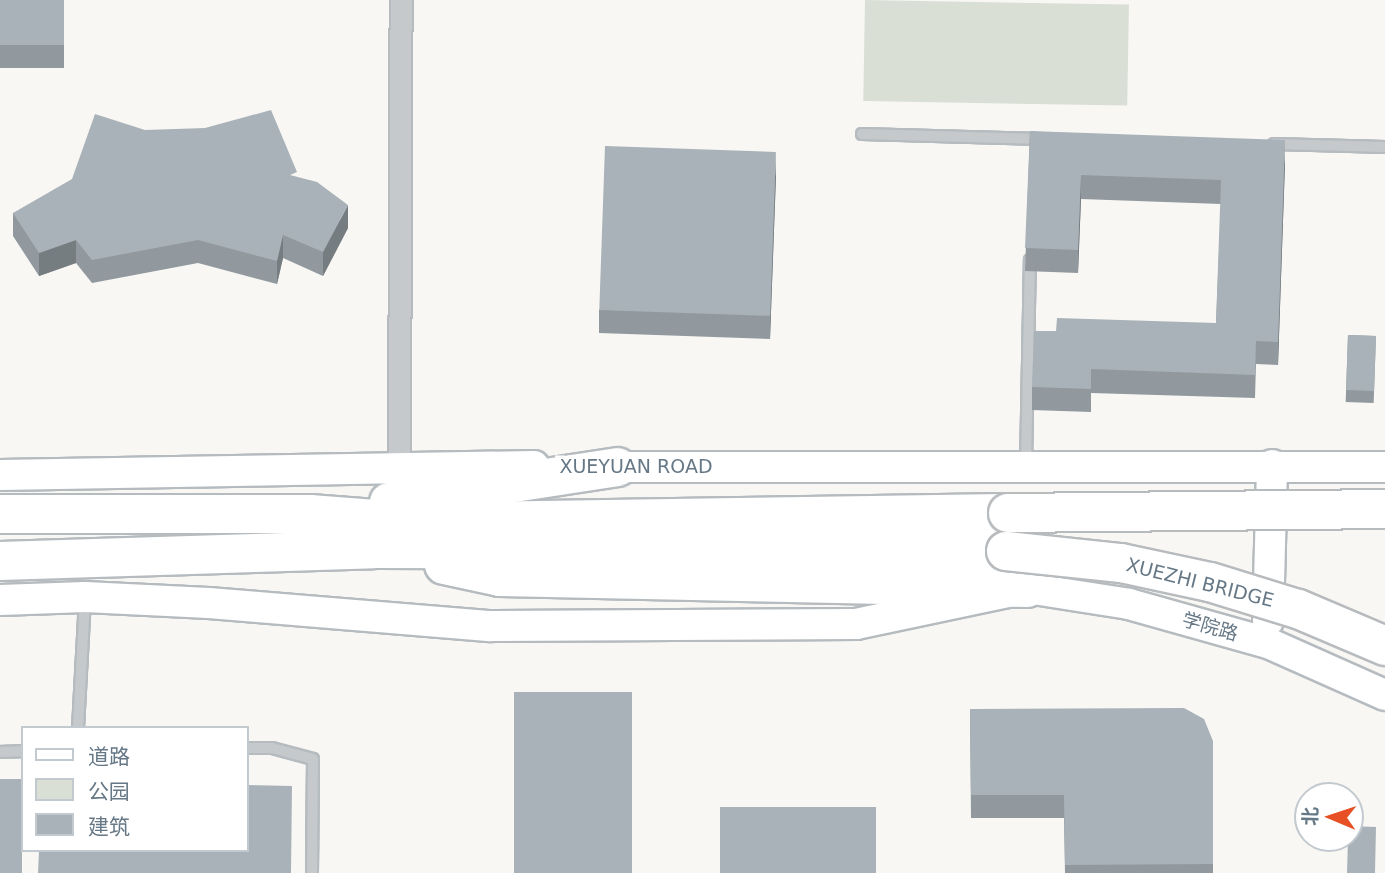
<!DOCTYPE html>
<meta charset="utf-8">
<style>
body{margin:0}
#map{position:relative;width:1385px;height:873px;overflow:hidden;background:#f8f7f4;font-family:"DejaVu Sans","Noto Sans SC",sans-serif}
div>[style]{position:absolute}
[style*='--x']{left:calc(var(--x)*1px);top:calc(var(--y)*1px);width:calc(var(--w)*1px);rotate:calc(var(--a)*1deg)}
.green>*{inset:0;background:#d9dfd5;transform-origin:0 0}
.roads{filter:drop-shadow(2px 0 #b5bbbf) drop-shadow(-2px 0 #b5bbbf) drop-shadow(0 2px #b5bbbf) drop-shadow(0 -2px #b5bbbf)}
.lane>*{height:10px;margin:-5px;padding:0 5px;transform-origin:5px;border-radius:5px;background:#c5c9cc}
.street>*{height:21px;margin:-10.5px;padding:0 10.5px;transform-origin:10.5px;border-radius:10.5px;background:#c5c9cc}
.secondary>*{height:30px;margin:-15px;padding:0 15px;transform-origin:15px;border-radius:15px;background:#fff}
.highway>*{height:38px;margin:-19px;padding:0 19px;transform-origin:19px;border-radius:19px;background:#fff}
.bridges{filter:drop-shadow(2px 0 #b8bbbe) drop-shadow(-2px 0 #b8bbbe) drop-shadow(0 2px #b8bbbe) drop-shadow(0 -2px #b8bbbe)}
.highway-bridge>*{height:38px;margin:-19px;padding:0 19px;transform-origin:19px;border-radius:19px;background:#fff}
.wall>*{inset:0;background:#91999e;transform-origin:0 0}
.shaded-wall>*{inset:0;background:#767d81}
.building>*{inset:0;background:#a9b2b8;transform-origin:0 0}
span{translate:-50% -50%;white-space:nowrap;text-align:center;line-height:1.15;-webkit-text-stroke:7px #fff;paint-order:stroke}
.street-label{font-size:19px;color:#667886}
.legend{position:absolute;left:21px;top:726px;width:228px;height:126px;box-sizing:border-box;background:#fff;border:2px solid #c2c9cf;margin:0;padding:9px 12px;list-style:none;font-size:21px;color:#667886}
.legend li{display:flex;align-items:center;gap:14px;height:35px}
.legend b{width:35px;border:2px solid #c2c9cf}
.north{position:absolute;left:1294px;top:782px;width:70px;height:70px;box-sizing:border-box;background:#fff;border:2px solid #c2c9cf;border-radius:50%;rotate:272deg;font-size:19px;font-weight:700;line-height:28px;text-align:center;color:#667886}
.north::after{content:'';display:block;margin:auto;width:24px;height:32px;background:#e74f25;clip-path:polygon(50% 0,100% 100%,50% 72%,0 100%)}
</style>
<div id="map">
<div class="green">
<div style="left:865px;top:0;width:264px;height:101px;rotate:1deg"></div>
</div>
<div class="roads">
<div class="lane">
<div style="--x:862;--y:134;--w:179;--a:1.6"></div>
<div style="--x:1274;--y:144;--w:111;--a:1.5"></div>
<div style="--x:1026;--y:464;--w:204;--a:-88.9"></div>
<div style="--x:78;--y:728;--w:130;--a:-86.9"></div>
<div style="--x:247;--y:748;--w:25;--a:0"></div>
<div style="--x:272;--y:748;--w:42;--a:15"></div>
<div style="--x:313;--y:759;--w:114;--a:90.5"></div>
<div style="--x:0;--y:752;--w:23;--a:-2"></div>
</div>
<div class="street">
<div style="--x:399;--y:466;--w:466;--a:-89.8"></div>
</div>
<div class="secondary">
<div style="--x:594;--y:467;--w:791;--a:0"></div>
<div style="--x:0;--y:475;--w:534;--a:-0.97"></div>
<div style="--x:0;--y:600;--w:85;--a:-2"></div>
<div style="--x:85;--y:597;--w:124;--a:2.8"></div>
<div style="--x:209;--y:603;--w:283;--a:4.7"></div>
<div style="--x:491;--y:626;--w:365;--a:-0.3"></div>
<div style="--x:856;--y:624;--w:175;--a:-11.9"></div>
<div style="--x:1027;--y:588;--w:103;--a:8.9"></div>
<div style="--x:1129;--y:604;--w:144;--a:15.7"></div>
<div style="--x:1268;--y:643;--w:128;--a:24"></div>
<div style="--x:1268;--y:621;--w:156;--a:-88.5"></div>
</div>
<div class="highway">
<div style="--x:389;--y:502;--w:231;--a:-8.7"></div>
<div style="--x:0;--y:514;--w:310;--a:0"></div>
<div style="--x:310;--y:514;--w:104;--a:4.4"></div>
<div style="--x:414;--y:522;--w:594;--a:-0.87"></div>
<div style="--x:0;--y:561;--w:374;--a:-1.8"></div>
<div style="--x:374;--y:549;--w:632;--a:0.18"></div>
<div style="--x:444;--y:565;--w:57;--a:12.1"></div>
<div style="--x:500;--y:577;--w:527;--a:1.2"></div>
</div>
</div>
<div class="bridges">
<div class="highway-bridge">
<div style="--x:1008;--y:513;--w:377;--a:-0.6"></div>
<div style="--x:1006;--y:551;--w:116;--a:6"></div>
<div style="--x:1121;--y:563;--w:91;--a:12.1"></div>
<div style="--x:1210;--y:582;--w:92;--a:17.1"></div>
<div style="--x:1298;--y:609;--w:95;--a:23"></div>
</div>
</div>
<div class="wall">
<div style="left:0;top:0;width:64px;height:68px"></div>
<div style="clip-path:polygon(1030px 131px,1285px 163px,1278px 365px,1256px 364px,1255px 398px,1091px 393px,1091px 412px,1032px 410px,1032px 387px,1216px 323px,1221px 204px,1081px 199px,1078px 273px,1025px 271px)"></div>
<div style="clip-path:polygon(776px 175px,770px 339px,599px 333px,599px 310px)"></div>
<div style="clip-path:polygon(297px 177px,348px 228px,323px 276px,283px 258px,277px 284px,198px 263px,92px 283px,76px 263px,39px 276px,13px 236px,13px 213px)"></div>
<div style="left:1348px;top:335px;width:28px;height:67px;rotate:2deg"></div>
<div style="clip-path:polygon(970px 709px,1213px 741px,1213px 873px,1065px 873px,1064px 818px,971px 818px)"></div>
</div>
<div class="shaded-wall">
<div style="clip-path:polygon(1285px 140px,1285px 163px,1278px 365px,1278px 342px)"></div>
<div style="clip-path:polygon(776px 152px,776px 175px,770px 339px,770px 315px)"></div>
<div style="clip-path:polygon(1081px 175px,1081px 199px,1078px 273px,1078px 250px)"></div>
<div style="clip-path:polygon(348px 205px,348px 228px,323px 276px,323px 252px)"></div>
<div style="clip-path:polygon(283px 235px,283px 258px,277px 284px,277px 261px)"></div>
<div style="clip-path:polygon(76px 240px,76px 263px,39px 276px,39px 253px)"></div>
</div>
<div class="building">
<div style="left:0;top:0;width:64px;height:45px"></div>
<div style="clip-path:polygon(271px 110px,297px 172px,290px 175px,317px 182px,348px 205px,323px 252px,283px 235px,277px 261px,198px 240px,92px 260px,76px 240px,39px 253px,13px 213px,72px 179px,95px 114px,145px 130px,205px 128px)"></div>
<div style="clip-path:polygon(1030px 131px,1285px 140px,1278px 342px,1256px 341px,1255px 375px,1091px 369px,1091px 389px,1032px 387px,1034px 331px,1056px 331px,1057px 318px,1216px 323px,1221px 180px,1081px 175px,1078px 250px,1025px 248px)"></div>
<div style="left:605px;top:146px;width:171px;height:164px;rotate:2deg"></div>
<div style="left:1348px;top:335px;width:28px;height:55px;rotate:2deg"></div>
<div style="left:514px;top:692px;width:118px;height:181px"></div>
<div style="clip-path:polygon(1184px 708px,1204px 719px,1213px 741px,1213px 864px,1065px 865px,1064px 795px,971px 795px,970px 709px)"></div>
<div style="left:0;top:779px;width:22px;height:94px"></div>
<div style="clip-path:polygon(247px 785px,292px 786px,291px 873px,38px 873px,39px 850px,247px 850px)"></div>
<div style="left:720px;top:807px;width:156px;height:66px"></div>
<div style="clip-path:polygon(1350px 826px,1376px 827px,1375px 873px,1347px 873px,1348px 838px,1350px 838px)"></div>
</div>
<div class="street-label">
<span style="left:636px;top:467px">XUEYUAN ROAD</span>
<span style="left:1200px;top:583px;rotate:14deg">XUEZHI BRIDGE</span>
<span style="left:1210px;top:627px;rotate:16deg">学院路</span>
</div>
<ul class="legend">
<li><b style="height:9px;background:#fff"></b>道路</li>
<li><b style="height:19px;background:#d9dfd5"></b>公园</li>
<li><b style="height:19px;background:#a9b2b8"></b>建筑</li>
</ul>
<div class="north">北</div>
</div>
